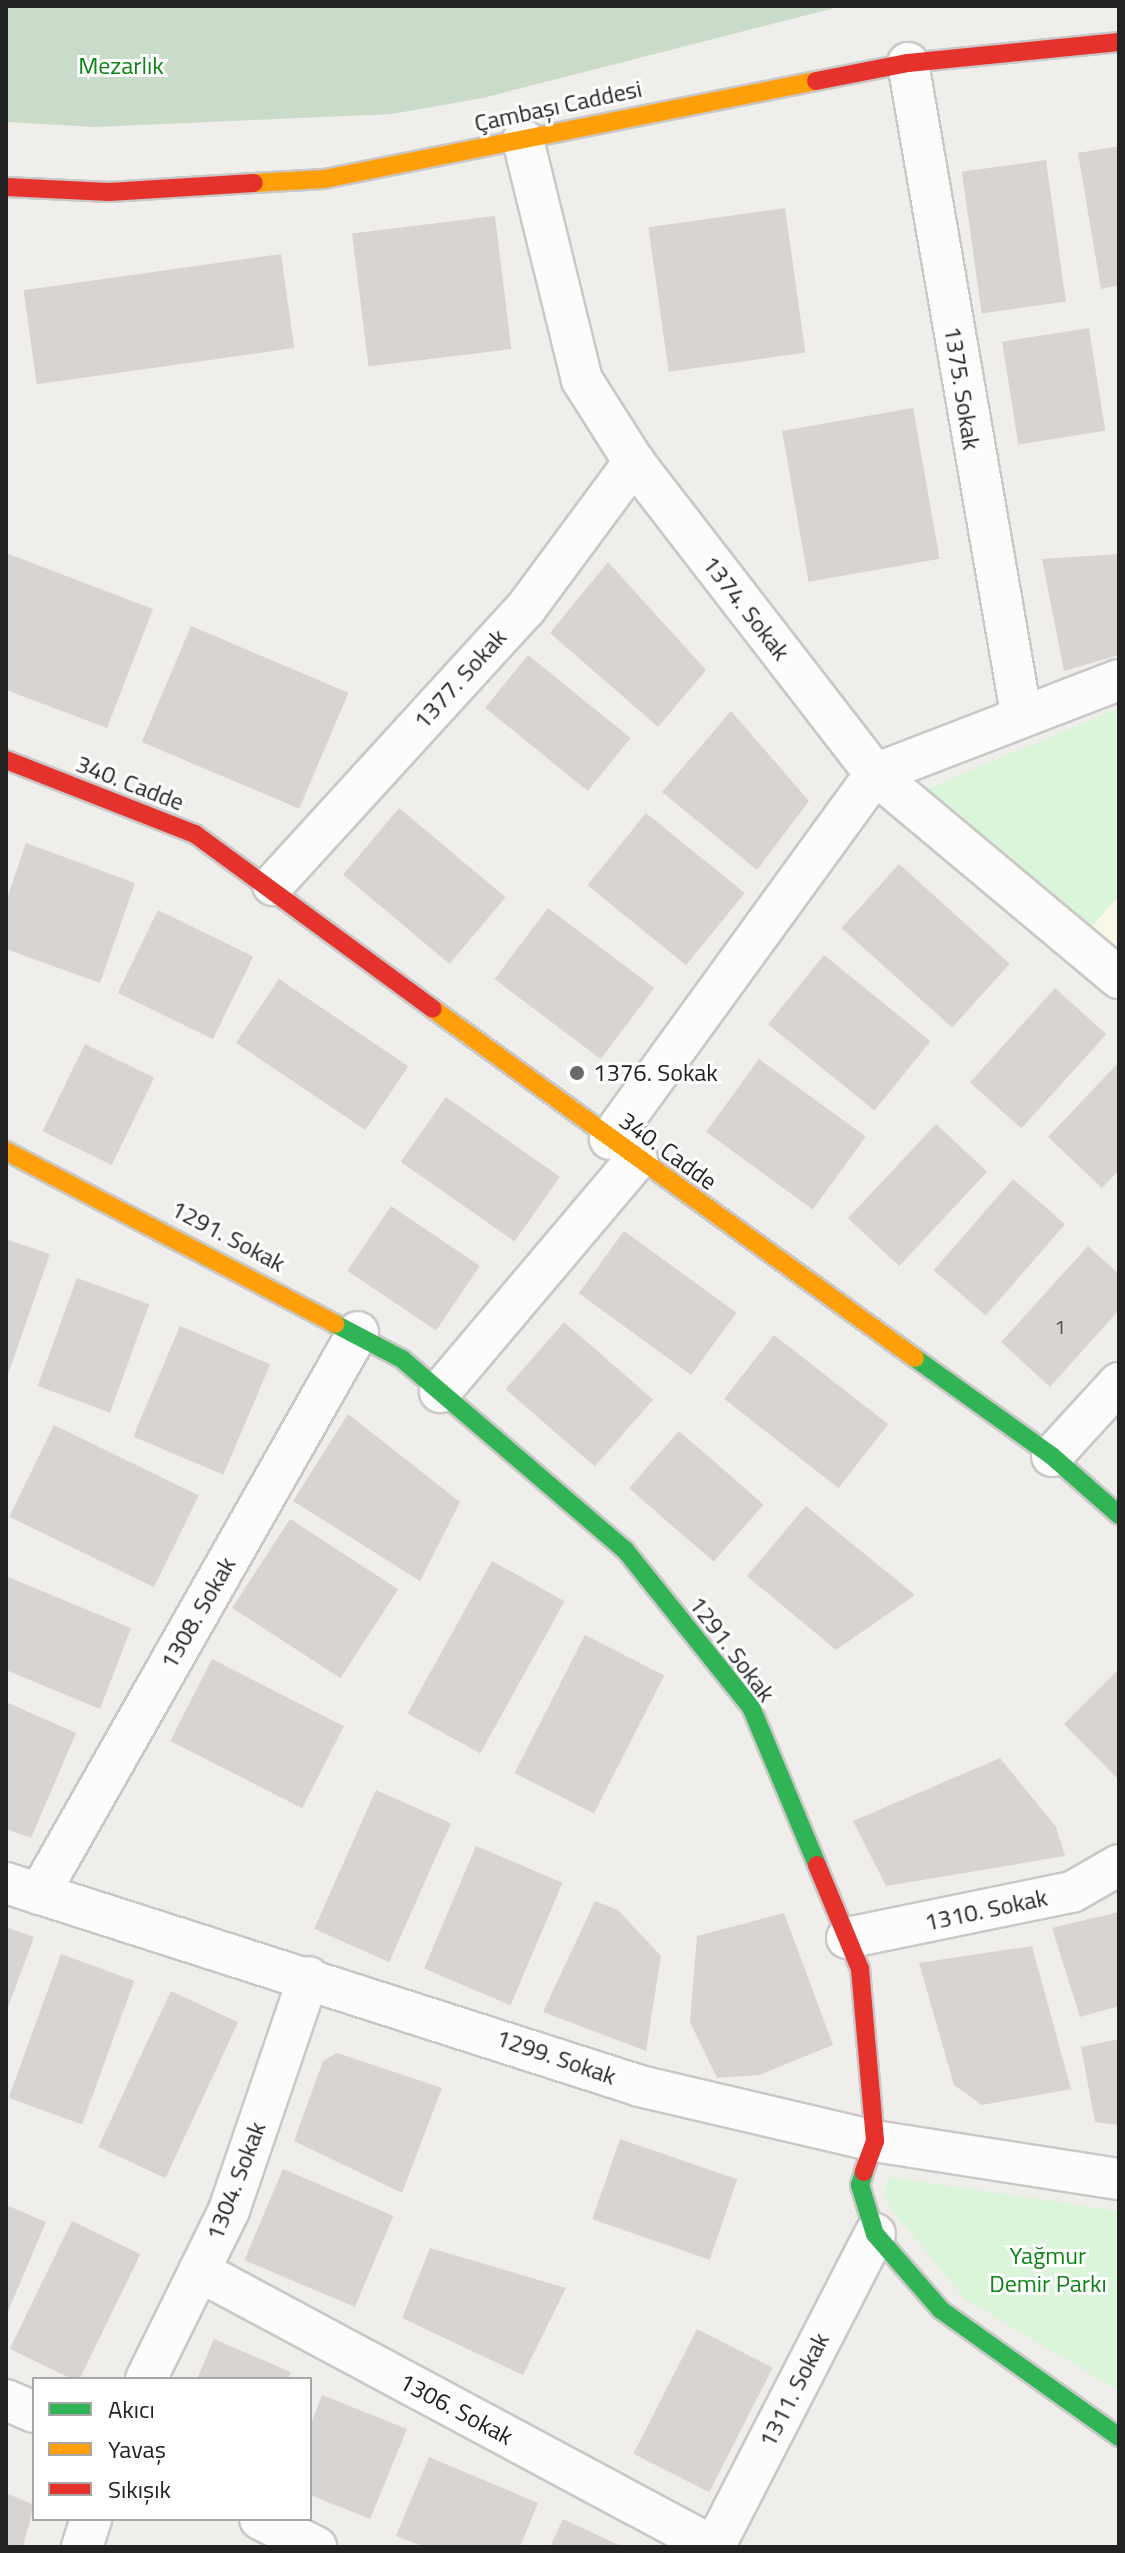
<!DOCTYPE html>
<meta charset="utf-8">
<style>
body{margin:0}
#map{position:relative;width:1125px;height:2553px;overflow:hidden;background:#f0eeeb;font-family:"Titillium Web",sans-serif}
div>[style]{position:absolute}
[style*='--x']{left:calc(var(--x)*1px);top:calc(var(--y)*1px);width:calc(var(--w)*1px);rotate:calc(var(--a)*1deg)}
.education>*{inset:0;background:#f8f7e8}
.cemetery>*{inset:0;background:#cadbca}
.park>*{inset:0;background:#daf5da}
.building>*{inset:0;background:#d7d4d2;transform-origin:0 0}
.roads{filter:drop-shadow(2px 0 #c9c8c7) drop-shadow(-2px 0 #c9c8c7) drop-shadow(0 2px #c9c8c7) drop-shadow(0 -2px #c9c8c7)}
.street>*{height:40px;margin:-20px;padding:0 20px;transform-origin:20px;border-radius:20px;background:#fdfcfc}
.fast>*{height:18px;margin:-9px;padding:0 9px;transform-origin:9px;border-radius:9px;background:#30b455}
.slow>*{height:18px;margin:-9px;padding:0 9px;transform-origin:9px;border-radius:9px;background:#ff9f0a}
.jam>*{height:18px;margin:-9px;padding:0 9px;transform-origin:9px;border-radius:9px;background:#e5322d}
.dots>*{width:22px;height:22px;translate:-50% -50%;box-sizing:border-box;border:4px solid #fff;border-radius:50%}
span{translate:-50% -50%;white-space:nowrap;text-align:center;line-height:1.15;-webkit-text-stroke:6px #fff;paint-order:stroke}
.number-label{font-size:20px;color:#4f4e4e}
.number-label span{-webkit-text-stroke-width:0}
.park-label{font-size:24px;color:#0c8416}
.street-label{font-size:24px;color:#222}
.poi-label{font-size:24px;color:#222}
.left{translate:0 -50%;text-align:left}
.frame{position:absolute;inset:0;border:8px solid #222;pointer-events:none}
.legend{position:absolute;left:32px;top:2377px;width:280px;height:144px;box-sizing:border-box;background:#fff;border:2px solid #a7a7a7;margin:0;padding:10px 14px;list-style:none;font-size:24px;color:#222}
.legend li{display:flex;align-items:center;gap:16px;height:40px}
.legend b{width:40px;border:2px solid #a7a7a7}
</style>
<div id="map">
<div class="education">
<div style="clip-path:polygon(1119px 896px,1119px 957px,1088px 930px)"></div>
</div>
<div class="cemetery">
<div style="clip-path:polygon(6px 6px,842px 6px,483px 98px,392px 114px,95px 127px,6px 122px)"></div>
</div>
<div class="park">
<div style="clip-path:polygon(1119px 708px,1119px 896px,1088px 930px,927px 789px)"></div>
<div style="clip-path:polygon(888px 2177px,1119px 2211px,1119px 2391px,965px 2299px,891px 2209px,884px 2194px)"></div>
</div>
<div class="building">
<div style="clip-path:polygon(1119px 146px,1119px 285px,1101px 289px,1078px 153px)"></div>
<div style="left:1046px;top:160px;width:143px;height:85px;rotate:82deg"></div>
<div style="left:785px;top:208px;width:146px;height:138px;rotate:82deg"></div>
<div style="left:495px;top:216px;width:134px;height:144px;rotate:83deg"></div>
<div style="left:281px;top:254px;width:95px;height:260px;rotate:82deg"></div>
<div style="left:1089px;top:328px;width:104px;height:88px;rotate:81deg"></div>
<div style="left:913px;top:408px;width:153px;height:133px;rotate:80deg"></div>
<div style="clip-path:polygon(6px 553px,153px 609px,107px 728px,6px 690px)"></div>
<div style="clip-path:polygon(1119px 554px,1119px 655px,1064px 671px,1042px 559px)"></div>
<div style="clip-path:polygon(608px 562px,706px 670px,658px 727px,550px 633px)"></div>
<div style="left:191px;top:626px;width:171px;height:126px;rotate:23deg"></div>
<div style="left:528px;top:655px;width:132px;height:68px;rotate:39deg"></div>
<div style="clip-path:polygon(731px 711px,809px 801px,757px 870px,662px 792px)"></div>
<div style="left:399px;top:808px;width:139px;height:87px;rotate:40deg"></div>
<div style="left:646px;top:813px;width:127px;height:93px;rotate:39deg"></div>
<div style="clip-path:polygon(26px 843px,135px 883px,100px 983px,6px 949px,6px 901px)"></div>
<div style="left:899px;top:864px;width:149px;height:86px;rotate:42deg"></div>
<div style="left:548px;top:908px;width:133px;height:89px;rotate:37deg"></div>
<div style="left:158px;top:910px;width:106px;height:92px;rotate:26deg"></div>
<div style="left:824px;top:955px;width:137px;height:89px;rotate:39deg"></div>
<div style="left:279px;top:979px;width:156px;height:77px;rotate:34deg"></div>
<div style="left:1055px;top:988px;width:69px;height:127px;rotate:42deg"></div>
<div style="left:85px;top:1044px;width:77px;height:97px;rotate:26deg"></div>
<div style="left:759px;top:1059px;width:132px;height:90px;rotate:36deg"></div>
<div style="clip-path:polygon(1119px 1062px,1119px 1170px,1102px 1188px,1048px 1137px)"></div>
<div style="left:446px;top:1097px;width:139px;height:79px;rotate:35deg"></div>
<div style="left:936px;top:1124px;width:70px;height:129px;rotate:43deg"></div>
<div style="left:1013px;top:1179px;width:69px;height:121px;rotate:41deg"></div>
<div style="left:391px;top:1206px;width:107px;height:78px;rotate:34deg"></div>
<div style="left:624px;top:1231px;width:139px;height:77px;rotate:36deg"></div>
<div style="clip-path:polygon(6px 1239px,50px 1254px,6px 1380px)"></div>
<div style="clip-path:polygon(1088px 1246px,1119px 1274px,1119px 1310px,1050px 1387px,1001px 1342px)"></div>
<div style="left:77px;top:1278px;width:77px;height:115px;rotate:20deg"></div>
<div style="left:564px;top:1322px;width:118px;height:89px;rotate:41deg"></div>
<div style="left:180px;top:1326px;width:98px;height:120px;rotate:23deg"></div>
<div style="left:774px;top:1335px;width:145px;height:81px;rotate:38deg"></div>
<div style="clip-path:polygon(348px 1414px,460px 1502px,420px 1581px,293px 1501px)"></div>
<div style="left:54px;top:1425px;width:161px;height:102px;rotate:26deg"></div>
<div style="left:679px;top:1431px;width:112px;height:76px;rotate:41deg"></div>
<div style="clip-path:polygon(806px 1506px,915px 1595px,836px 1650px,747px 1576px)"></div>
<div style="left:290px;top:1519px;width:129px;height:106px;rotate:33deg"></div>
<div style="left:492px;top:1561px;width:83px;height:174px;rotate:29deg"></div>
<div style="clip-path:polygon(6px 1576px,131px 1628px,100px 1709px,6px 1670px)"></div>
<div style="left:585px;top:1635px;width:89px;height:155px;rotate:27deg"></div>
<div style="left:212px;top:1659px;width:148px;height:92px;rotate:27deg"></div>
<div style="clip-path:polygon(1119px 1669px,1119px 1780px,1064px 1724px)"></div>
<div style="clip-path:polygon(6px 1702px,76px 1733px,31px 1838px,6px 1829px)"></div>
<div style="clip-path:polygon(1000px 1758px,1056px 1827px,1065px 1856px,886px 1886px,853px 1821px)"></div>
<div style="left:376px;top:1790px;width:82px;height:152px;rotate:24deg"></div>
<div style="left:476px;top:1846px;width:94px;height:133px;rotate:23deg"></div>
<div style="clip-path:polygon(595px 1901px,618px 1910px,661px 1956px,646px 2051px,543px 2012px)"></div>
<div style="clip-path:polygon(1119px 1912px,1119px 2006px,1080px 2017px,1052px 1928px)"></div>
<div style="clip-path:polygon(784px 1913px,833px 2045px,759px 2075px,717px 2078px,690px 2022px,697px 1936px)"></div>
<div style="clip-path:polygon(6px 1927px,34px 1937px,6px 2013px)"></div>
<div style="clip-path:polygon(1032px 1946px,1071px 2089px,982px 2105px,954px 2085px,919px 1963px)"></div>
<div style="left:61px;top:1954px;width:78px;height:153px;rotate:20deg"></div>
<div style="left:171px;top:1991px;width:74px;height:172px;rotate:25deg"></div>
<div style="clip-path:polygon(1119px 2039px,1119px 2125px,1095px 2122px,1081px 2047px)"></div>
<div style="clip-path:polygon(337px 2053px,442px 2088px,402px 2193px,294px 2141px,323px 2061px)"></div>
<div style="left:620px;top:2139px;width:124px;height:85px;rotate:19deg"></div>
<div style="left:283px;top:2169px;width:120px;height:99px;rotate:23deg"></div>
<div style="clip-path:polygon(6px 2205px,46px 2222px,6px 2316px)"></div>
<div style="left:72px;top:2221px;width:76px;height:142px;rotate:26deg"></div>
<div style="clip-path:polygon(430px 2248px,566px 2288px,523px 2375px,402px 2318px)"></div>
<div style="left:697px;top:2329px;width:85px;height:140px;rotate:27deg"></div>
<div style="clip-path:polygon(214px 2339px,291px 2372px,288px 2379px,197px 2379px)"></div>
<div style="clip-path:polygon(322px 2395px,407px 2429px,370px 2519px,310px 2495px,310px 2426px)"></div>
<div style="clip-path:polygon(429px 2457px,538px 2503px,520px 2547px,424px 2547px,396px 2536px)"></div>
<div style="clip-path:polygon(6px 2493px,34px 2505px,23px 2547px,6px 2547px)"></div>
<div style="clip-path:polygon(563px 2519px,623px 2547px,550px 2547px)"></div>
</div>
<div class="roads">
<div class="street">
<div style="--x:908;--y:63;--w:660;--a:80.14"></div>
<div style="--x:523;--y:140;--w:247;--a:76.2"></div>
<div style="--x:582;--y:380;--w:97;--a:57.6"></div>
<div style="--x:634;--y:462;--w:394;--a:52.3"></div>
<div style="--x:875;--y:774;--w:318;--a:39.9"></div>
<div style="--x:273;--y:885;--w:375;--a:-47.6"></div>
<div style="--x:526;--y:608;--w:182;--a:-53.5"></div>
<div style="--x:610;--y:1139;--w:451;--a:-54"></div>
<div style="--x:875;--y:774;--w:261;--a:-21.1"></div>
<div style="--x:440;--y:1392;--w:305;--a:-49.8"></div>
<div style="--x:1052;--y:1456;--w:99;--a:-47.5"></div>
<div style="--x:6;--y:1883;--w:666;--a:17.75"></div>
<div style="--x:640;--y:2086;--w:241;--a:13.2"></div>
<div style="--x:875;--y:2141;--w:247;--a:8.9"></div>
<div style="--x:39;--y:1894;--w:646;--a:-60.42"></div>
<div style="--x:847;--y:1938;--w:230;--a:-11.6"></div>
<div style="--x:1072;--y:1892;--w:54;--a:-29.9"></div>
<div style="--x:199;--y:2271;--w:584;--a:28.19"></div>
<div style="--x:714;--y:2547;--w:352;--a:-62.8"></div>
<div style="--x:146;--y:2379;--w:188;--a:-63.8"></div>
<div style="--x:229;--y:2210;--w:246;--a:-71.1"></div>
<div style="--x:6;--y:2400;--w:30;--a:23"></div>
<div style="--x:260;--y:2519;--w:63;--a:26.6"></div>
<div style="--x:82;--y:2547;--w:29;--a:-72"></div>
</div>
<div class="fast">
<div style="--x:335;--y:1324;--w:76;--a:27.6"></div>
<div style="--x:402;--y:1359;--w:294;--a:40.6"></div>
<div style="--x:625;--y:1550;--w:201;--a:51.3"></div>
<div style="--x:751;--y:1707;--w:171;--a:67.3"></div>
<div style="--x:915;--y:1358;--w:168;--a:35.6"></div>
<div style="--x:1052;--y:1456;--w:89;--a:41.4"></div>
<div style="--x:864;--y:2172;--w:14;--a:107"></div>
<div style="--x:860;--y:2185;--w:51;--a:73"></div>
<div style="--x:875;--y:2234;--w:101;--a:49"></div>
<div style="--x:941;--y:2310;--w:219;--a:35.5"></div>
</div>
<div class="slow">
<div style="--x:254;--y:183;--w:70;--a:-3.3"></div>
<div style="--x:324;--y:179;--w:502;--a:-11.27"></div>
<div style="--x:433;--y:1009;--w:595;--a:35.91"></div>
<div style="--x:6;--y:1151;--w:372;--a:27.7"></div>
</div>
<div class="jam">
<div style="--x:816;--y:81;--w:94;--a:-11.1"></div>
<div style="--x:908;--y:63;--w:212;--a:-5.7"></div>
<div style="--x:6;--y:187;--w:103;--a:2.8"></div>
<div style="--x:109;--y:192;--w:145;--a:-3.6"></div>
<div style="--x:6;--y:760;--w:203;--a:21.4"></div>
<div style="--x:195;--y:834;--w:295;--a:36.3"></div>
<div style="--x:817;--y:1865;--w:113;--a:67.5"></div>
<div style="--x:860;--y:1969;--w:173;--a:85"></div>
<div style="--x:875;--y:2141;--w:33;--a:110"></div>
</div>
</div>
<div class="dots">
<div style="left:577px;top:1073px;background:#6a6968"></div>
</div>
<div class="number-label">
<span style="left:1060px;top:1326px">1</span>
</div>
<div class="park-label">
<span style="left:121px;top:66px">Mezarlık</span>
<span style="left:1048px;top:2270px">Yağmur<br>Demir Parkı</span>
</div>
<div class="street-label">
<span style="left:558px;top:106px;rotate:-12deg">Çambaşı Caddesi</span>
<span style="left:962px;top:388px;rotate:81deg">1375. Sokak</span>
<span style="left:746px;top:608px;rotate:52deg">1374. Sokak</span>
<span style="left:460px;top:679px;rotate:-48deg">1377. Sokak</span>
<span style="left:130px;top:783px;rotate:21deg">340. Cadde</span>
<span style="left:668px;top:1151px;rotate:36deg">340. Cadde</span>
<span style="left:228px;top:1236px;rotate:28deg">1291. Sokak</span>
<span style="left:198px;top:1613px;rotate:-60deg">1308. Sokak</span>
<span style="left:732px;top:1649px;rotate:53deg">1291. Sokak</span>
<span style="left:986px;top:1910px;rotate:-12deg">1310. Sokak</span>
<span style="left:556px;top:2057px;rotate:19deg">1299. Sokak</span>
<span style="left:236px;top:2181px;rotate:-69deg">1304. Sokak</span>
<span style="left:794px;top:2390px;rotate:-63deg">1311. Sokak</span>
<span style="left:456px;top:2409px;rotate:28deg">1306. Sokak</span>
</div>
<div class="poi-label">
<span class="left" style="left:593px;top:1073px">1376. Sokak</span>
</div>
<div class="frame"></div>
<ul class="legend">
<li><b style="height:10px;background:#30b455"></b>Akıcı</li>
<li><b style="height:10px;background:#ff9f0a"></b>Yavaş</li>
<li><b style="height:10px;background:#e5322d"></b>Sıkışık</li>
</ul>
</div>
